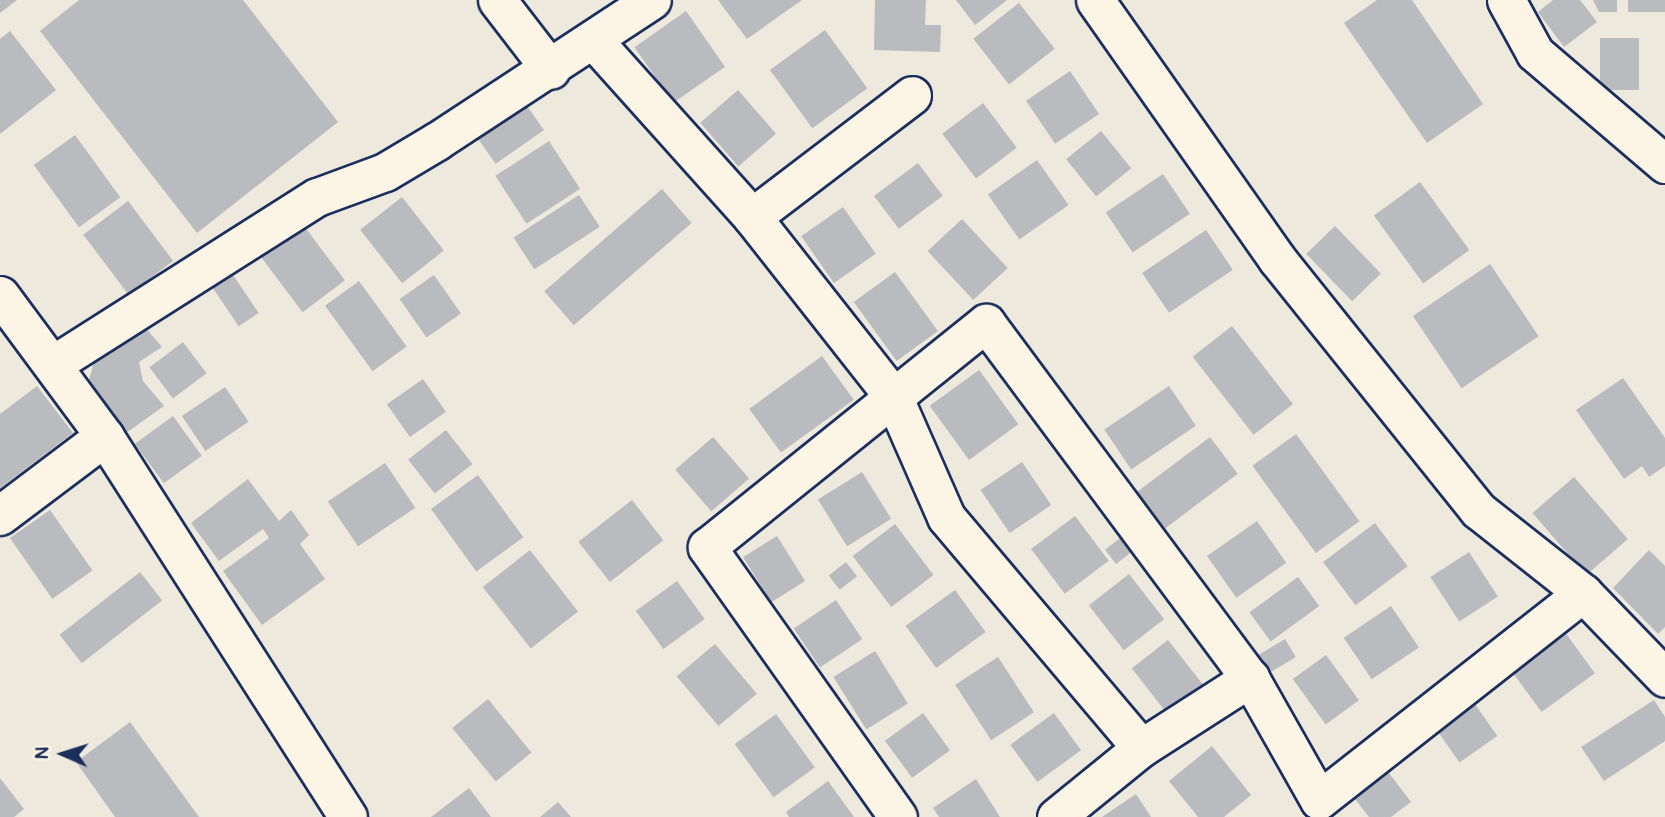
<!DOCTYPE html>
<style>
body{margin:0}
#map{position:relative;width:1665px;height:817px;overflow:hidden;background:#eee9dd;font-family:Pangolin,sans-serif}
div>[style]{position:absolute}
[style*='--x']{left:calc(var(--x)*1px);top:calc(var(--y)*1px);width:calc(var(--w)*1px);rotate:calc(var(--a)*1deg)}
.building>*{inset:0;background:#babbbe;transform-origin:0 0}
.roads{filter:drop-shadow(2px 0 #1b2f5e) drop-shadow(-2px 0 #1b2f5e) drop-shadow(0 2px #1b2f5e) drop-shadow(0 -2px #1b2f5e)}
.street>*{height:37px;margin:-18.5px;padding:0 18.5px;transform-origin:18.5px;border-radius:18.5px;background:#fcf5e5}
.secondary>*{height:38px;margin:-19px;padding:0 19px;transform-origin:19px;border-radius:19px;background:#fcf5e5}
span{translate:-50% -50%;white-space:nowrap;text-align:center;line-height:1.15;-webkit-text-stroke:5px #fcf5e5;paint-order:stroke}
.north{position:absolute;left:28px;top:719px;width:70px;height:70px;-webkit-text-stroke:5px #fcf5e5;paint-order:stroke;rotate:273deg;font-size:19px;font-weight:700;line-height:28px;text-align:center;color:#1b2f5e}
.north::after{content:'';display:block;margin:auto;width:24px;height:32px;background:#1b2f5e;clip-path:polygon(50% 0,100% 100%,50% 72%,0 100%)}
</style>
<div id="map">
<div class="building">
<div style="clip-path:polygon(0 0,17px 0,0 13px)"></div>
<div style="clip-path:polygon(79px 0,243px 0,338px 122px,197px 233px,40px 31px)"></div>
<div style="clip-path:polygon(718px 0,802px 0,747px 39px)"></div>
<div style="clip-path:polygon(875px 0,926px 0,925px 25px,941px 25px,940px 52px,874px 50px)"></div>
<div style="clip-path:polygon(956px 0,1007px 0,975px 25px)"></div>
<div style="clip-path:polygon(1377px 0,1412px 0,1483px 104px,1427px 143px,1344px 23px)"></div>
<div style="clip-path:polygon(1553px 0,1580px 0,1597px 22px,1564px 47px,1538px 12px)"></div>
<div style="clip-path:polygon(1593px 0,1617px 0,1617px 12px,1599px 12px)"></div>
<div style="left:1628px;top:0;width:37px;height:12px"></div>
<div style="left:1019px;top:3px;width:58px;height:58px;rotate:52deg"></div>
<div style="left:686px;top:11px;width:68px;height:63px;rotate:55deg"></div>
<div style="left:825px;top:30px;width:72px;height:68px;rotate:54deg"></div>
<div style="clip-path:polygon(10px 31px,56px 90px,0 134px,0 39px)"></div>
<div style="left:1600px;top:38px;width:39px;height:52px"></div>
<div style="left:1070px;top:71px;width:52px;height:53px;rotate:56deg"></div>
<div style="left:738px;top:90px;width:58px;height:50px;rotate:49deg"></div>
<div style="left:525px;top:103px;width:33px;height:59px;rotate:55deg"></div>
<div style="left:983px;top:103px;width:56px;height:51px;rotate:53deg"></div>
<div style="left:1101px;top:131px;width:48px;height:45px;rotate:51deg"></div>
<div style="left:75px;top:135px;width:77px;height:51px;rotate:54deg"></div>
<div style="left:549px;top:141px;width:57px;height:64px;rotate:57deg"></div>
<div style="left:1037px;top:160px;width:55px;height:60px;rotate:55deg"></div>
<div style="left:918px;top:163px;width:41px;height:55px;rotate:53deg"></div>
<div style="left:1163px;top:174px;width:48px;height:69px;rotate:56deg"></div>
<div style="left:1420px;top:182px;width:84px;height:57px;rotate:54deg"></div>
<div style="left:662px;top:189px;width:45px;height:156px;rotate:49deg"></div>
<div style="left:579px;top:195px;width:38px;height:78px;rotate:57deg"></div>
<div style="left:402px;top:197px;width:68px;height:53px;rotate:52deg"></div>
<div style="left:128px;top:201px;width:75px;height:56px;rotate:53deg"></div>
<div style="left:843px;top:207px;width:57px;height:51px;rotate:55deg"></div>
<div style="left:962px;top:219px;width:67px;height:47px;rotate:47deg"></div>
<div style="left:301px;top:222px;width:73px;height:53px;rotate:53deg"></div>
<div style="left:1335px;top:226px;width:66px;height:40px;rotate:46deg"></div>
<div style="left:1206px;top:230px;width:48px;height:77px;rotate:56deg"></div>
<div style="left:1490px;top:264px;width:87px;height:93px;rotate:56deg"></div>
<div style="left:229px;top:269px;width:53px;height:24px;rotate:56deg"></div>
<div style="left:895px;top:272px;width:73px;height:51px;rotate:54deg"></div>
<div style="left:434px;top:275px;width:47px;height:42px;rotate:55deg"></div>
<div style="left:359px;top:281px;width:81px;height:42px;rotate:54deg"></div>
<div style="clip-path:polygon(144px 326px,162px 347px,139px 362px,143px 381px,164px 406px,126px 433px,89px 380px,94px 362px)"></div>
<div style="left:1232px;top:326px;width:99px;height:50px;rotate:52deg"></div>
<div style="left:183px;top:342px;width:39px;height:42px;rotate:53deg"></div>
<div style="left:822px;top:356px;width:54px;height:90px;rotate:54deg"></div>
<div style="left:979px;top:370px;width:67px;height:61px;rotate:54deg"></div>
<div style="clip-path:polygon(1623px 378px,1665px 438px,1665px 466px,1649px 477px,1642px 466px,1624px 479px,1576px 410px)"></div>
<div style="left:423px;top:379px;width:40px;height:44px;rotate:55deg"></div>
<div style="clip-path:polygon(37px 386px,73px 433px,0 488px,0 414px)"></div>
<div style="left:1169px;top:386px;width:48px;height:78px;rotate:56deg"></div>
<div style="left:225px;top:387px;width:42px;height:52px;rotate:56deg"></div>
<div style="left:173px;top:416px;width:49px;height:47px;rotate:54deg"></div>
<div style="left:446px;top:430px;width:43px;height:48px;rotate:52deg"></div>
<div style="left:1296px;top:434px;width:108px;height:54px;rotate:54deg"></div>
<div style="left:713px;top:437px;width:55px;height:50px;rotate:49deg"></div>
<div style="left:1210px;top:437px;width:46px;height:91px;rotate:53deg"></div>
<div style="left:1022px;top:462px;width:52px;height:50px;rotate:56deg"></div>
<div style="left:385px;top:463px;width:54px;height:69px;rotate:56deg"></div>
<div style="left:862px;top:472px;width:55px;height:52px;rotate:58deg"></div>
<div style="left:478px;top:475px;width:77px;height:58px;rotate:54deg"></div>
<div style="left:1574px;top:477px;width:82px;height:55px;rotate:49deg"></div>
<div style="clip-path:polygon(248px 479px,279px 521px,291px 510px,309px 535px,300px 544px,325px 579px,262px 625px,223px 571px,269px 538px,263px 529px,219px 561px,191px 523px)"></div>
<div style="left:632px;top:500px;width:51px;height:68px;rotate:52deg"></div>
<div style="left:50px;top:510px;width:74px;height:49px;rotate:55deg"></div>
<div style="left:1075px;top:516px;width:56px;height:55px;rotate:53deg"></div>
<div style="left:1257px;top:521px;width:51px;height:61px;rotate:55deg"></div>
<div style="left:1375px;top:523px;width:54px;height:65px;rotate:53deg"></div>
<div style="left:895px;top:524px;width:64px;height:53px;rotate:53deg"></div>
<div style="left:777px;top:536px;width:53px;height:40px;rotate:58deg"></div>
<div style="left:1120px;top:538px;width:18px;height:19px;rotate:52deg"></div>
<div style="left:530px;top:550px;width:78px;height:60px;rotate:52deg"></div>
<div style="clip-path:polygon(1649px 550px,1665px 566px,1665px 627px,1658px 634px,1613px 588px)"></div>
<div style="left:1469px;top:552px;width:53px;height:46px;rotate:57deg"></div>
<div style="left:846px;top:562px;width:18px;height:22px;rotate:52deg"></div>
<div style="left:140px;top:572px;width:36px;height:102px;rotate:52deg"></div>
<div style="left:1129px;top:574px;width:57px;height:51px;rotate:52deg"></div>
<div style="left:1298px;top:577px;width:36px;height:60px;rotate:54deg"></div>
<div style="left:677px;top:581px;width:47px;height:51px;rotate:54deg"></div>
<div style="left:955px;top:590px;width:52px;height:61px;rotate:54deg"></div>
<div style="left:836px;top:600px;width:47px;height:51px;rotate:56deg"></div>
<div style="left:1391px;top:606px;width:50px;height:57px;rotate:56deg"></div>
<div style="left:1562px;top:628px;width:56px;height:66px;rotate:54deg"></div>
<div style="left:1285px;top:639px;width:21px;height:31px;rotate:59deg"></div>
<div style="left:1168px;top:640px;width:62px;height:46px;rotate:52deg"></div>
<div style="left:715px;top:644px;width:65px;height:50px;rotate:50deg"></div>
<div style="left:875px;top:651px;width:62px;height:49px;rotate:58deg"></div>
<div style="left:1326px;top:655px;width:56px;height:41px;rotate:54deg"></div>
<div style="left:998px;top:657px;width:66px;height:51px;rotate:57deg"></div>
<div style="left:488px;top:699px;width:69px;height:46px;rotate:51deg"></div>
<div style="left:1472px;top:700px;width:44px;height:46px;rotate:55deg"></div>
<div style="clip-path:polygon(1654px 700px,1665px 717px,1665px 741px,1604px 781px,1581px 747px)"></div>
<div style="left:923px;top:713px;width:46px;height:47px;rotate:54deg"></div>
<div style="left:1054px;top:713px;width:46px;height:54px;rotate:54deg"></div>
<div style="left:776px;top:714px;width:66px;height:51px;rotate:54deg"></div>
<div style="clip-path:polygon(130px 722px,199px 817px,115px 817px,76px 762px)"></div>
<div style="clip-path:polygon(1212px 746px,1251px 795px,1224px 817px,1198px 817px,1169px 781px)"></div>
<div style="clip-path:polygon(1379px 760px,1411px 802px,1391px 817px,1369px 817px,1345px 786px)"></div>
<div style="clip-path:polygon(0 778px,24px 809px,14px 817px,0 817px)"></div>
<div style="clip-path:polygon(976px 779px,1000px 817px,939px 817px,933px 808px)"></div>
<div style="clip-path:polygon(828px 781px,854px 817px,789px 817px,786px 812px)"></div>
<div style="clip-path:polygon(469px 788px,491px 817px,431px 817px)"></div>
<div style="clip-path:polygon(1136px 794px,1151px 817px,1102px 817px)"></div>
<div style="clip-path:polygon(558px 802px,571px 817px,540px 817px)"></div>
</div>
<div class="roads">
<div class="street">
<div style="--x:497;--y:0;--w:88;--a:52.4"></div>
<div style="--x:1095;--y:0;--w:317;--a:54.9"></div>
<div style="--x:1277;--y:259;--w:322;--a:51.3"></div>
<div style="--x:1478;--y:510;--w:134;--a:38.3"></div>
<div style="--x:1583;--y:593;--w:118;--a:46"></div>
<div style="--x:1506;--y:0;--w:60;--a:61.3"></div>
<div style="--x:1535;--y:53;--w:171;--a:40.5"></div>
<div style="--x:595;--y:42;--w:235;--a:48.1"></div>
<div style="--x:752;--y:217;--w:228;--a:51.8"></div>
<div style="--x:893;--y:396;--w:132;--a:66.3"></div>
<div style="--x:946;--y:517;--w:302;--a:49.8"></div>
<div style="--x:752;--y:217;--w:201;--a:-37.3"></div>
<div style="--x:0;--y:295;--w:177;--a:53.5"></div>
<div style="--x:105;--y:437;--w:451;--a:57.4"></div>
<div style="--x:55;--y:363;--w:310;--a:-32.4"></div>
<div style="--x:317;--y:197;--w:72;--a:-20.2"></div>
<div style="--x:385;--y:172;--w:61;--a:-30.8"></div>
<div style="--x:437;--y:141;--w:257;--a:-33.3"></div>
<div style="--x:898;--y:817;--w:331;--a:-125.3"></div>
<div style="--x:707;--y:547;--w:358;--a:-38.8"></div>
<div style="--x:986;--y:323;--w:442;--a:53.4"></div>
<div style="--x:1250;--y:678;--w:140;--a:60.5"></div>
<div style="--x:1319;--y:800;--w:335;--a:-38.1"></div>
<div style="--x:1056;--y:817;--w:109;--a:-39.1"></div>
<div style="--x:1141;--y:748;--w:130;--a:-32.7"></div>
</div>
<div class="secondary">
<div style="--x:0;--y:516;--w:131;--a:-37"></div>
</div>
</div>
<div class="north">N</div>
</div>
